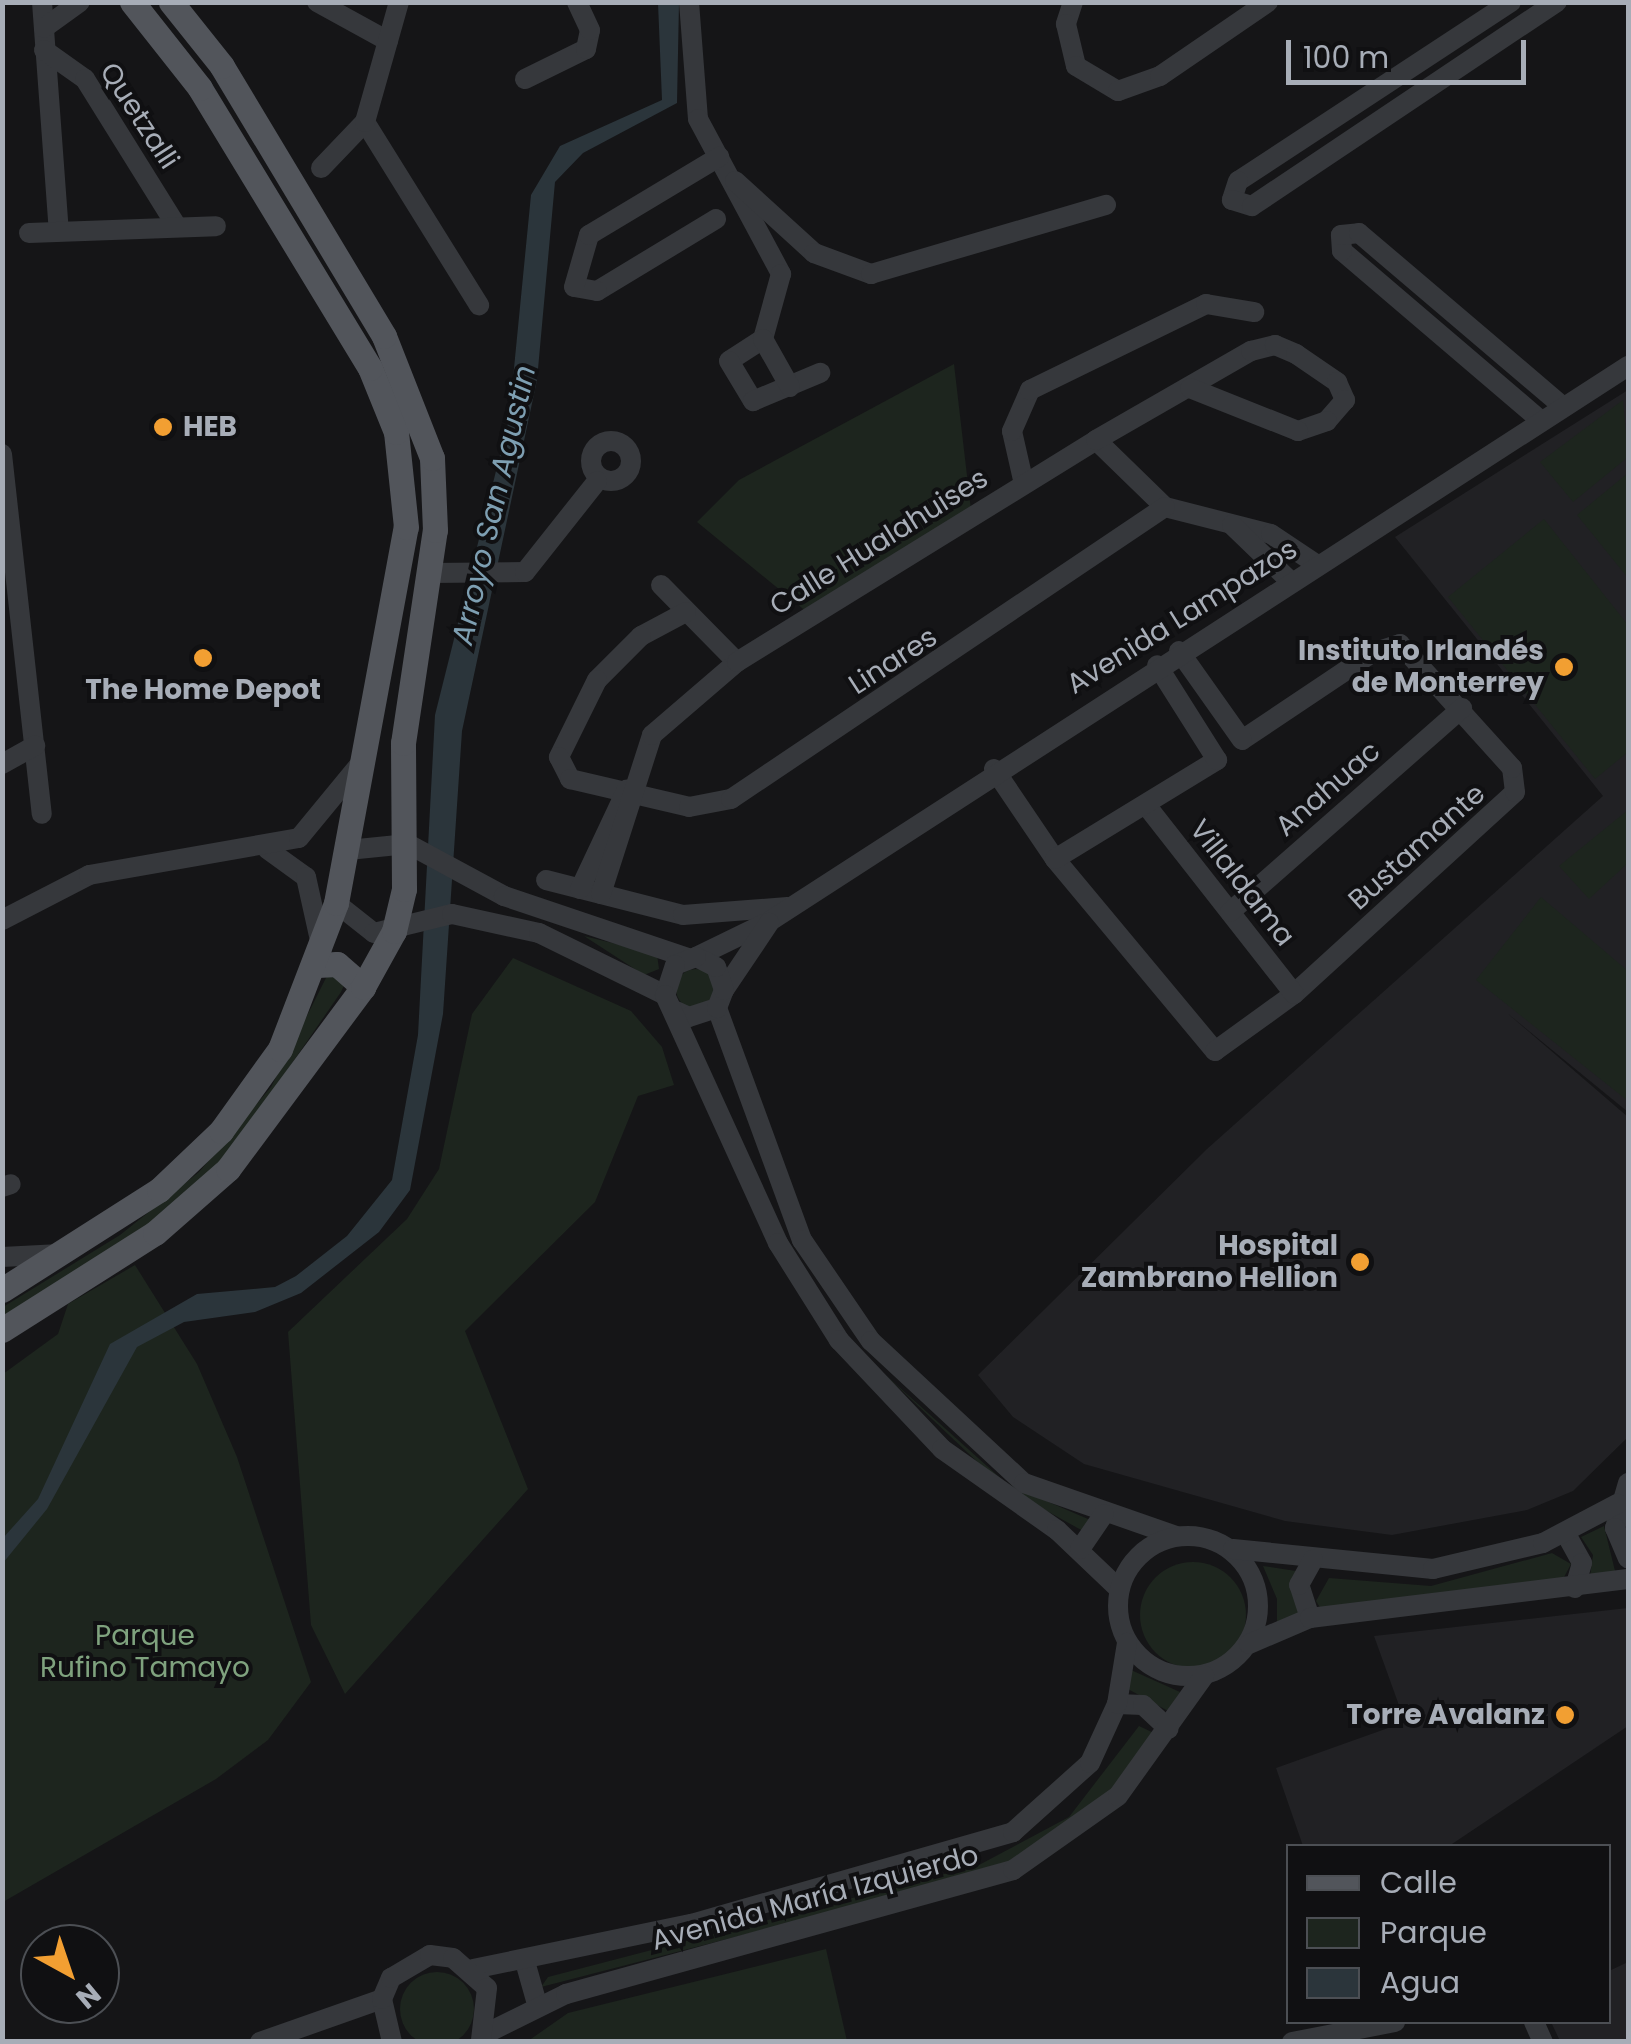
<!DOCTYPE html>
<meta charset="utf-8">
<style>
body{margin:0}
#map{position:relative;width:1631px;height:2044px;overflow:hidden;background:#151517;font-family:Poppins,sans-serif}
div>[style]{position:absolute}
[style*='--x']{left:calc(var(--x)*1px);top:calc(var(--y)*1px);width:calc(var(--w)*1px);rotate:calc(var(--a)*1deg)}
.built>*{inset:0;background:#212124}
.green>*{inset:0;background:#1d251e}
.round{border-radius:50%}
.water>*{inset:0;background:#2b353b}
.minor>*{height:20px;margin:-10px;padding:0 10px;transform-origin:10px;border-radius:10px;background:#36383c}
.minor>.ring{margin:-10px;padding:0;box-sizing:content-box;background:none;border:20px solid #36383c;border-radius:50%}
.major>*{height:25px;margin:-12.5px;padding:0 12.5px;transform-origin:12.5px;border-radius:12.5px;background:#52555b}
.dots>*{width:28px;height:28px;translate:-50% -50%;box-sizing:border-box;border:5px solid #101012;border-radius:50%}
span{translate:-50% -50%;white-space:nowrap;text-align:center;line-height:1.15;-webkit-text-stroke:8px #101012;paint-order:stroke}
.street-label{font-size:28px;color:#a7adb7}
.poi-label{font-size:28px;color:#a7adb7;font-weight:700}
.left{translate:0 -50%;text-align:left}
.right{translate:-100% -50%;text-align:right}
.park-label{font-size:28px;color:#7fa27e}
.water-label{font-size:30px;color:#7e9fb2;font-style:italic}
.frame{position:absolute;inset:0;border:5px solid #a7adb7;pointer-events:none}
.legend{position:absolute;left:1286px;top:1844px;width:325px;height:180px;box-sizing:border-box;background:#101012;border:2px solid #4c4f54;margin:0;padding:12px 18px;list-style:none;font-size:30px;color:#a7adb7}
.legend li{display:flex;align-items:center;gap:20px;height:50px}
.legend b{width:50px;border:2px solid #4c4f54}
.north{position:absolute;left:20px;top:1924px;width:100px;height:100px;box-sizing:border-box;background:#101012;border:2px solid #4c4f54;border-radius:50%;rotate:140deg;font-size:28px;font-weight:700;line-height:40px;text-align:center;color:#a7adb7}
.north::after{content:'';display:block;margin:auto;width:35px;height:45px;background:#f29f32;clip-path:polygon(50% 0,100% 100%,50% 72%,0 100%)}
.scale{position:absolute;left:1286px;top:40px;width:240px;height:45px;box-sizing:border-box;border:5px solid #a7adb7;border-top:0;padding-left:12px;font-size:30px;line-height:35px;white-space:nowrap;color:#a7adb7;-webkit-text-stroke:8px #101012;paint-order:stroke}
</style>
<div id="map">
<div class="built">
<div style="clip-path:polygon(1628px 390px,1628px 1112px,1507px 1013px,1628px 1117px,1628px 1437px,1573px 1491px,1527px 1510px,1392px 1535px,1285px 1521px,1084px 1464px,1013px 1417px,978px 1375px,1207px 1149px,1603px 796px,1395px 537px)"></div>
<div style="clip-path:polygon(1628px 1608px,1628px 1726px,1449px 1846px,1303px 1846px,1276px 1768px,1405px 1722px,1374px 1636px)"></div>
<div style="clip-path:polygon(1628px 1962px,1628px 2041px,1560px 2041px,1551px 2022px,1608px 2022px,1609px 1971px)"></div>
</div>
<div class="green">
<div style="clip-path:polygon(954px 364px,971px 510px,808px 613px,697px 522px,739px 480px)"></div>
<div style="clip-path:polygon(1623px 400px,1628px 457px,1573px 502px,1540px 462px)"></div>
<div style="clip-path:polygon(1628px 473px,1628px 578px,1577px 515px)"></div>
<div style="clip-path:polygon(1544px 519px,1628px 625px,1628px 752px,1595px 779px,1448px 597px)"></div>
<div style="clip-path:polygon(1628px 810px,1628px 863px,1589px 899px,1559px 866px)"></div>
<div style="clip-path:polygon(1541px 897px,1628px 971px,1628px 1101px,1476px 980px)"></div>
<div style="clip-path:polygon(584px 936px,657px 954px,659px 969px,644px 975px)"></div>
<div style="clip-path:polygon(513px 958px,631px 1011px,662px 1047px,674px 1085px,638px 1096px,595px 1202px,465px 1331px,528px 1489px,345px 1694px,311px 1625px,288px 1332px,407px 1219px,439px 1169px,472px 1014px)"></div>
<div class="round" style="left:676px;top:969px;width:40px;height:40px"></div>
<div style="clip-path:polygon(329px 972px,346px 981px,341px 992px,231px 1152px,158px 1219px,3px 1317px,3px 1307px,120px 1235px,199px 1172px,271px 1087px)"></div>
<div style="clip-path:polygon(135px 1265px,197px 1364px,237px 1457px,311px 1682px,268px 1740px,216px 1779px,3px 1902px,3px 1374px,58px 1334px,68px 1304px)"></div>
<div style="clip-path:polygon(879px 1369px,1007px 1484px,1095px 1522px,1083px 1531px,1004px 1487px)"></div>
<div style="clip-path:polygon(1604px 1526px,1616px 1575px,1590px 1577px,1593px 1555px,1581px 1537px)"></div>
<div style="clip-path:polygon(1552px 1553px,1571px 1564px,1562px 1581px,1324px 1614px,1316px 1601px,1329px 1578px,1431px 1586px)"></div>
<div class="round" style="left:1140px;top:1562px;width:106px;height:106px"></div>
<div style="clip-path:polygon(1263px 1566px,1296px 1571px,1299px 1627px,1277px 1638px,1277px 1599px)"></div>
<div style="clip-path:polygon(1131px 1670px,1180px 1692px,1168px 1711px,1128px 1689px)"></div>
<div style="clip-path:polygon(1139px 1726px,1156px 1734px,1133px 1776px,1002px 1868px,541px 1987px,548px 1977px,979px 1865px,1069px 1817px)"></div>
<div style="clip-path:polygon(826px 1949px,847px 2041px,528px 2041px,568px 2013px)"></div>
<div class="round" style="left:400px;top:1972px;width:74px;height:74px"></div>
</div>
<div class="water">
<div style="clip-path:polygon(658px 3px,679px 3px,677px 103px,583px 153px,555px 182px,537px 380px,462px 731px,443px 1014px,410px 1190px,379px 1232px,301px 1293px,255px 1312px,184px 1322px,137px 1347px,47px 1509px,3px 1563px,3px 1538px,38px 1499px,110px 1344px,197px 1294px,275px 1287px,296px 1276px,347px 1236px,392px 1180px,418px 1035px,435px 715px,509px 419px,531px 195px,560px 146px,662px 100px)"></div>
</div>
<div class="minor">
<div style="--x:42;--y:2;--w:230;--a:85.8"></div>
<div style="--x:317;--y:2;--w:81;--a:28.8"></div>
<div style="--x:689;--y:2;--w:117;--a:85.6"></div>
<div style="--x:698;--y:119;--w:176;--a:61.8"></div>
<div style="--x:781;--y:274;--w:67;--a:105.5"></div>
<div style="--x:1073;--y:2;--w:23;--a:108"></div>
<div style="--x:1066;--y:24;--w:43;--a:76.6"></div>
<div style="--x:1076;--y:66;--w:49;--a:30.8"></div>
<div style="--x:1118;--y:91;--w:45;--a:-19.7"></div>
<div style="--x:1160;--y:76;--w:131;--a:-34.4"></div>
<div style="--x:1511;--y:2;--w:326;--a:146.7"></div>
<div style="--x:1238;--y:181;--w:20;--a:108"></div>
<div style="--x:1232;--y:200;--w:21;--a:17"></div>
<div style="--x:1252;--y:206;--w:367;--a:-33.8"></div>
<div style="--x:44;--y:28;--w:44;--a:-35.8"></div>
<div style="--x:44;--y:50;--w:50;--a:35.3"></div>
<div style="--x:85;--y:79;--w:172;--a:58.1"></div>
<div style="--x:525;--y:79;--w:68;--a:-26.2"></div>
<div style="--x:586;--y:49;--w:19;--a:-78"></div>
<div style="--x:590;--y:30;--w:31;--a:-115"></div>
<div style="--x:365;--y:122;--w:216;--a:58.1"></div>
<div style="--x:321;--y:168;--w:64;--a:-46.3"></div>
<div style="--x:365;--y:122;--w:125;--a:-74.2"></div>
<div style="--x:735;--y:181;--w:107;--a:42.3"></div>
<div style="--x:814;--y:253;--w:61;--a:20.2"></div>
<div style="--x:871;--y:274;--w:245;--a:-16.4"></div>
<div style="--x:716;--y:219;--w:139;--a:148.8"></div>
<div style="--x:597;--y:291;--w:23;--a:-170"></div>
<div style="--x:574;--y:287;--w:54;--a:-73.9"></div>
<div style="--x:589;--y:235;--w:152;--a:-31"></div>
<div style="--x:29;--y:233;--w:187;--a:-2.1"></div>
<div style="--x:763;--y:339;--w:40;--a:147.1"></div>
<div style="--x:729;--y:361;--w:47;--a:59"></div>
<div style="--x:753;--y:401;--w:73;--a:-22.7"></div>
<div style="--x:763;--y:339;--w:55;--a:60.6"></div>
<div style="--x:1539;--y:419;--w:259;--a:-139.5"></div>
<div style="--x:1342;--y:251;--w:16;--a:-94"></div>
<div style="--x:1341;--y:235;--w:18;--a:-6"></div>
<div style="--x:1359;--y:233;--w:265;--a:40.4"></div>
<div style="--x:1096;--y:440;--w:96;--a:44.2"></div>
<div style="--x:1165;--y:507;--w:109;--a:14.3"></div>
<div style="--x:1271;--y:534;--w:54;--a:33.7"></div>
<div class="ring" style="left:591px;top:441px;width:20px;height:20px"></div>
<div style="--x:2;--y:454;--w:362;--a:83.7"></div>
<div style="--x:1024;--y:484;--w:54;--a:-102.8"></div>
<div style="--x:1012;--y:431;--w:45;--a:-66.3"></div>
<div style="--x:1030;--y:390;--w:196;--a:-26"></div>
<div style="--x:1206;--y:304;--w:49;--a:9.5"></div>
<div style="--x:1232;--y:525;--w:81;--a:44"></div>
<div style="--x:430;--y:573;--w:95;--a:-0.6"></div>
<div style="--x:525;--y:572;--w:116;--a:-51.6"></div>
<div style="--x:661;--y:585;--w:108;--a:45.4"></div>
<div style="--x:686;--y:612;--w:51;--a:151.9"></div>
<div style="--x:641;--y:636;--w:62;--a:135"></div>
<div style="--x:597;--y:680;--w:86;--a:116.3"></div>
<div style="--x:559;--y:757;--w:25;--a:63"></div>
<div style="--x:570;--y:779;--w:122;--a:13.2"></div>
<div style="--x:689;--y:807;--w:43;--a:-10.8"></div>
<div style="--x:731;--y:799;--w:523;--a:-33.93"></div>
<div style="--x:2;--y:764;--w:38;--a:-29"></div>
<div style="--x:994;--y:769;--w:109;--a:55.9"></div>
<div style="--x:1055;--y:859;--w:250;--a:50.2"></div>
<div style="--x:1215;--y:1051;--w:97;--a:-35.8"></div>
<div style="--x:1294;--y:994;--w:299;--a:-42.4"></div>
<div style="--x:1515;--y:792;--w:24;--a:-97"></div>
<div style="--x:1512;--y:768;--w:167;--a:-132.1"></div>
<div style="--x:1400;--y:644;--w:29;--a:162"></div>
<div style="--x:1372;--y:653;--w:156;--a:146.2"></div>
<div style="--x:1242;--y:740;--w:109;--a:-125.3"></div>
<div style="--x:1146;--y:805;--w:240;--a:51.9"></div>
<div style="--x:267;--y:849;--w:48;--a:35.7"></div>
<div style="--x:306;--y:877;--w:74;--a:77.5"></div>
<div style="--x:348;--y:850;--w:60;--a:-5.7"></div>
<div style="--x:408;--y:844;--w:109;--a:28.4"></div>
<div style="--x:504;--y:896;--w:194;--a:18.6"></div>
<div style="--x:1055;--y:859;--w:190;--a:-31.4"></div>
<div style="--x:1217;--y:760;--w:112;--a:-122.3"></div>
<div style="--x:546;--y:880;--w:141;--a:14.3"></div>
<div style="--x:683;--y:915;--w:105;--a:-4.4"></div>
<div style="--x:580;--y:889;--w:110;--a:-64.8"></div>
<div style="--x:601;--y:894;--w:167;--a:-72.2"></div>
<div style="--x:652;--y:735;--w:112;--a:-40.7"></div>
<div style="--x:737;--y:662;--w:422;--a:-31.7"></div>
<div style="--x:1096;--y:440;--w:179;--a:-29.9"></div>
<div style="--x:1251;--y:351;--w:25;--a:-14"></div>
<div style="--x:1275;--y:345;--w:23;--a:23"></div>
<div style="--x:1296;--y:354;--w:50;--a:34.3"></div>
<div style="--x:1337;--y:382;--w:20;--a:66"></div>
<div style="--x:1345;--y:400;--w:28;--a:131"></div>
<div style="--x:1327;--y:421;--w:31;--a:161"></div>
<div style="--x:1298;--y:431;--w:116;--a:-158.3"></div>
<div style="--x:336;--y:903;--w:48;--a:38.3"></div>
<div style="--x:374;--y:933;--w:80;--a:-13.7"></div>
<div style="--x:452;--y:914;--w:89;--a:12.3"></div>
<div style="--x:539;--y:933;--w:140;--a:26.2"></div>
<div style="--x:1230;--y:912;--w:309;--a:-41.3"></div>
<div style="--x:2;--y:920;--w:98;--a:-27.3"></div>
<div style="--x:89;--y:875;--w:213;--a:-10"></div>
<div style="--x:299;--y:838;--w:104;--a:-50.5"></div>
<div style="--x:696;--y:957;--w:82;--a:-25.9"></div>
<div style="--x:770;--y:921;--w:1022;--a:-32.9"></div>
<div style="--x:724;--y:990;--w:81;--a:-56.1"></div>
<div style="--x:717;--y:1008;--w:247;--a:69.9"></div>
<div style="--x:802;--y:1240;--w:122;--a:55.7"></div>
<div style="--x:871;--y:1341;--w:209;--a:42.9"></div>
<div style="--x:1024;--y:1483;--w:161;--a:19.2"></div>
<div style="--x:676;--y:1011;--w:14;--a:25"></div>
<div style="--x:689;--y:1017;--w:29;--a:-18"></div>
<div style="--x:717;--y:1008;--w:19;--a:-69"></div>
<div style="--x:724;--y:990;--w:24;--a:-109"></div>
<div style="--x:716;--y:967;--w:22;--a:-153"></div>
<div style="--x:696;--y:957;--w:22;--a:159"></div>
<div style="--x:675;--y:965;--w:32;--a:108"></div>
<div style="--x:665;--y:995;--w:273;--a:65.5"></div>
<div style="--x:778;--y:1243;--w:115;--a:57.8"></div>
<div style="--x:839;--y:1340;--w:150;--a:46.6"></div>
<div style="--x:942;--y:1449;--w:141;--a:35.2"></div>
<div style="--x:1057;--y:1530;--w:86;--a:43.6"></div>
<div style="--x:2;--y:1187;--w:9;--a:-18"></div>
<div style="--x:2;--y:1257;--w:58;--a:-3"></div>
<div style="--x:1628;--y:1483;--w:47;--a:106.1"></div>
<div style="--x:1615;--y:1528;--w:33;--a:67"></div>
<div style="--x:1566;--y:1534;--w:33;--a:61"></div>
<div style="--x:1582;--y:1563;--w:26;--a:106"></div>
<div class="ring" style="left:1118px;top:1536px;width:120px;height:120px"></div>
<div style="--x:1080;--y:1549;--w:42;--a:-55.6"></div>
<div style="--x:1233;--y:1549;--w:201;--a:5.7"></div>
<div style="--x:1433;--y:1569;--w:113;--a:-13.3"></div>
<div style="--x:1543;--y:1543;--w:84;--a:-27.8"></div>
<div style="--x:1310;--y:1618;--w:35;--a:-108"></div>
<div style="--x:1299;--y:1585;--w:29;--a:-61"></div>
<div style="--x:1249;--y:1644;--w:66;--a:-23.1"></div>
<div style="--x:1310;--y:1618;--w:320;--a:-7"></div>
<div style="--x:1117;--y:1704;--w:26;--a:2"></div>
<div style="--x:1143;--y:1705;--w:35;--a:43"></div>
<div style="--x:526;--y:1965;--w:41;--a:74.2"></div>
<div style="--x:473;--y:1969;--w:223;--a:-11.7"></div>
<div style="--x:691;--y:1924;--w:335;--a:-15.9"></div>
<div style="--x:1013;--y:1832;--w:103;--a:-41.9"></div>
<div style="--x:1090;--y:1763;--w:65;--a:-65.4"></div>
<div style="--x:1117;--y:1704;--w:62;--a:-80.7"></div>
<div style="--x:1534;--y:2022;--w:22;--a:66"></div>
<div style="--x:485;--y:2034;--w:90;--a:-26.3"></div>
<div style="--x:566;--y:1994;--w:464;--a:-15.5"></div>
<div style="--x:1013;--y:1870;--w:128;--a:-35.2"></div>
<div style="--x:1118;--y:1796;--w:148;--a:-54.4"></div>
<div style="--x:260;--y:2042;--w:129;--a:-19.4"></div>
<div style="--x:392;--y:2042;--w:44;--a:-103.1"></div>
<div style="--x:382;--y:1999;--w:23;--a:-67"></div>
<div style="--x:391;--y:1978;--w:45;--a:-30.5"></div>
<div style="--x:430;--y:1955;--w:23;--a:7"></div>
<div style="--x:453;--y:1958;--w:45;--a:41.4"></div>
<div style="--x:487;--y:1988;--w:52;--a:96.6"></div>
<div style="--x:1292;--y:2042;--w:105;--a:-11"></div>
</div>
<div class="major">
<div style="--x:317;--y:965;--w:20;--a:-3"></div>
<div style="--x:337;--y:964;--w:35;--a:41"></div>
<div style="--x:2;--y:1290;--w:186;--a:-32.5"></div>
<div style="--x:159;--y:1190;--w:86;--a:-43.6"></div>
<div style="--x:221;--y:1131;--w:101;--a:-54.3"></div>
<div style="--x:280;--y:1049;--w:156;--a:-69"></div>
<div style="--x:336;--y:903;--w:382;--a:-79.5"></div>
<div style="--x:406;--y:527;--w:96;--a:-96"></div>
<div style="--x:396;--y:432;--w:69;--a:-112.1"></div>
<div style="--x:370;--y:368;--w:328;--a:-121.3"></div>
<div style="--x:200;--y:88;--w:110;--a:-128.3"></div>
<div style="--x:2;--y:1330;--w:181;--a:-32.4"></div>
<div style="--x:155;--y:1233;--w:97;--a:-41.2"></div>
<div style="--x:228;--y:1169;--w:227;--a:-53.4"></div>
<div style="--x:363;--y:987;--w:64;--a:-61"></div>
<div style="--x:394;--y:931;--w:43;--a:-76.6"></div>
<div style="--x:404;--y:889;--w:146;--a:-90.4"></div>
<div style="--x:403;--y:743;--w:215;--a:-81.5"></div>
<div style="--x:435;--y:530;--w:72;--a:-92.4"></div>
<div style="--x:432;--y:458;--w:131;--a:-111.5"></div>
<div style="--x:384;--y:336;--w:315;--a:-121"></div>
<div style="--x:222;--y:66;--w:82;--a:-128.6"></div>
</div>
<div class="dots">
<div style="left:163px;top:427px;background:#f29f32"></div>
<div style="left:203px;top:658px;background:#f29f32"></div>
<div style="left:1564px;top:667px;background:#f29f32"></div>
<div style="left:1360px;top:1262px;background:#f29f32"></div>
<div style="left:1565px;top:1715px;background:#f29f32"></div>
</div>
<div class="street-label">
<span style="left:139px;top:116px;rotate:57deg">Quetzalli</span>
<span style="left:879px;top:542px;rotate:-32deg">Calle Hualahuises</span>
<span style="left:1182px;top:617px;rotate:-32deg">Avenida Lampazos</span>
<span style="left:893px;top:661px;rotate:-33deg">Linares</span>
<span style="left:1328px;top:789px;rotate:-41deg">Anahuac</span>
<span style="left:1417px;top:847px;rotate:-42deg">Bustamante</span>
<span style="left:1242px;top:883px;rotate:52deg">Villaldama</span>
<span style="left:815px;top:1898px;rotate:-15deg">Avenida María Izquierdo</span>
</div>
<div class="poi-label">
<span class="left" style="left:183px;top:427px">HEB</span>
<span class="right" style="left:1544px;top:667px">Instituto Irlandés<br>de Monterrey</span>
<span style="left:203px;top:690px">The Home Depot</span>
<span class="right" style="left:1338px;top:1262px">Hospital<br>Zambrano Hellion</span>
<span class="right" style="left:1545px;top:1715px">Torre Avalanz</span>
</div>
<div class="park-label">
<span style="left:145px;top:1652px">Parque<br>Rufino Tamayo</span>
</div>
<div class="water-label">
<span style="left:494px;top:505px;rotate:-77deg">Arroyo San Agustin</span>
</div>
<div class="frame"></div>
<ul class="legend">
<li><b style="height:12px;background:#52555b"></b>Calle</li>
<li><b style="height:28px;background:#1d251e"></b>Parque</li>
<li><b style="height:28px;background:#2b353b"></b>Agua</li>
</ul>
<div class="north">N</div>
<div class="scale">100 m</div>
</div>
